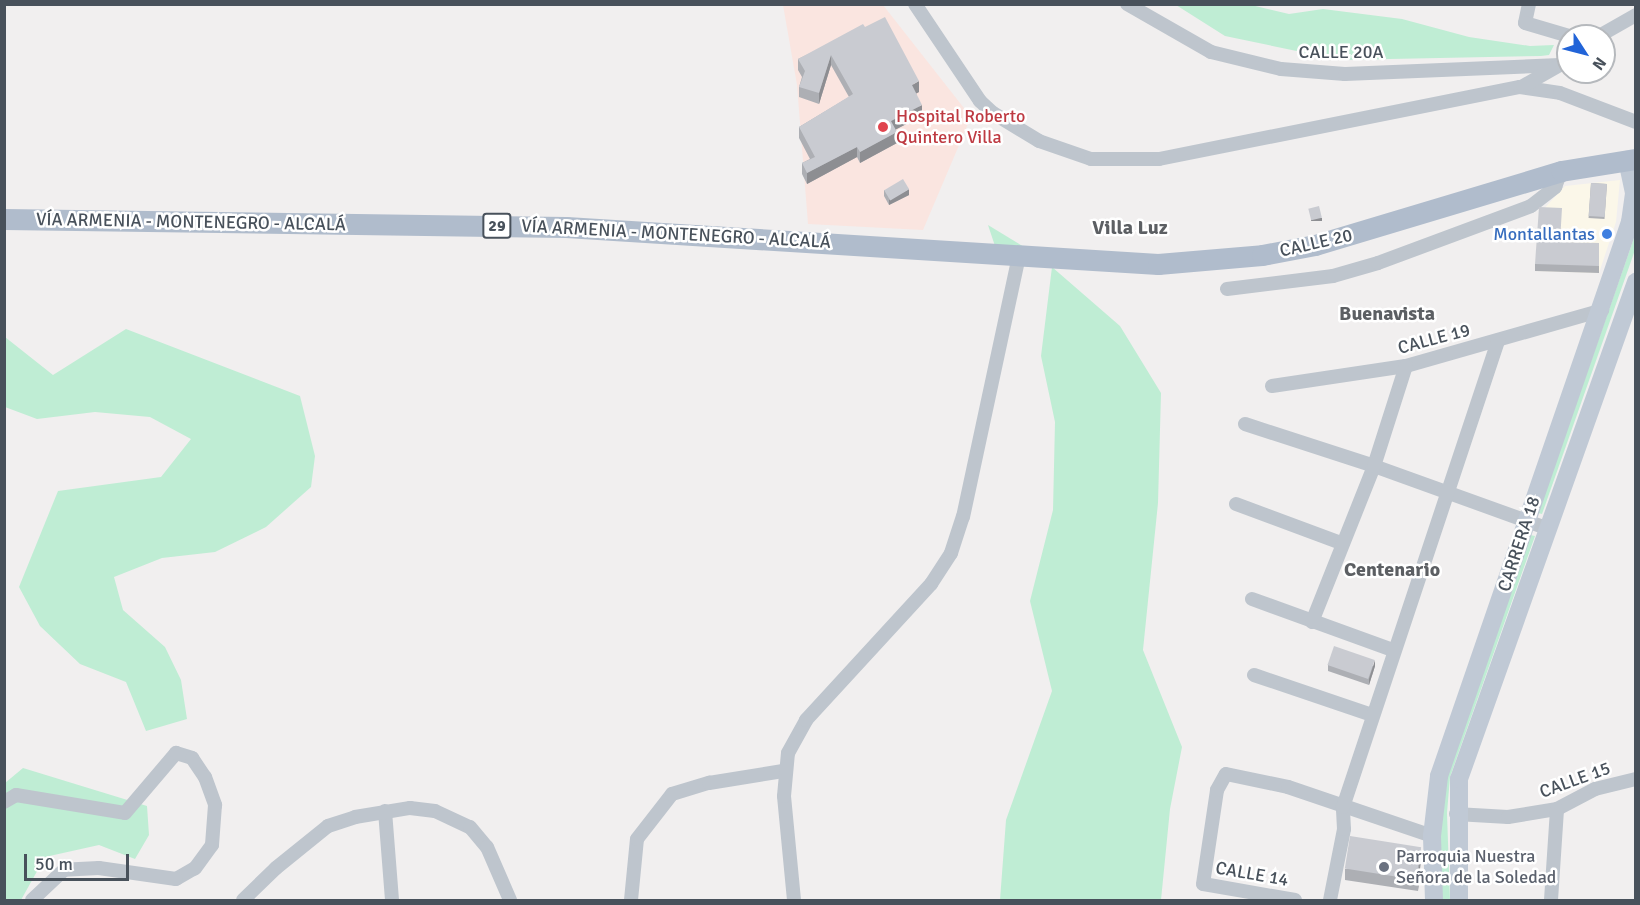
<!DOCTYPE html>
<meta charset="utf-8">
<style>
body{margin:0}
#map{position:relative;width:1640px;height:905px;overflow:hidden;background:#f1efef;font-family:Signika,sans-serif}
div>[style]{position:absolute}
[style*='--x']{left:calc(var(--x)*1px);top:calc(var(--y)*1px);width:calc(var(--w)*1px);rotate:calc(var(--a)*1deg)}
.commercial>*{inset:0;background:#fbf7e9}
.medical>*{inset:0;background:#fae5e0}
.green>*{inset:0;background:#bfedd4}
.street>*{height:14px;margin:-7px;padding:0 7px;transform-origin:7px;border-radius:7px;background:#bec5cd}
.secondary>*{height:18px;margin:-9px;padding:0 9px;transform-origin:9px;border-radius:9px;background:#c0c9d5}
.primary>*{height:21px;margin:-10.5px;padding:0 10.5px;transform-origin:10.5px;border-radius:10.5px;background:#b0bccc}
.wall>*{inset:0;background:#adafb4;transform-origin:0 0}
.shaded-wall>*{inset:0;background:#8d8e92;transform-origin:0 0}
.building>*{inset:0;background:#c9cbd1;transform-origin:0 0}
.dots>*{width:16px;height:16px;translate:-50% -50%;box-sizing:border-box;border:3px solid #fff;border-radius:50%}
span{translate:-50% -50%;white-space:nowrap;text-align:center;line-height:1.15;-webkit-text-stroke:5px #fff;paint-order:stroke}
.shield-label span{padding:2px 4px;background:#fff;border:2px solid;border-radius:4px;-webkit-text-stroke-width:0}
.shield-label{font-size:16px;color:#48515b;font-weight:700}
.street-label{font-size:18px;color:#48515b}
.health-label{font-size:18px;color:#be3a42}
.left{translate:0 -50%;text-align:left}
.shop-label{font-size:18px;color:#366cbe}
.right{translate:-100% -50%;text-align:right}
.worship-label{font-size:18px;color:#5b616d}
.neighbourhood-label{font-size:20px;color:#5c5f63;font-weight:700}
.frame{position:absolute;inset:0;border:6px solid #48515b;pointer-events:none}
.north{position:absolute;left:1556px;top:24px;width:60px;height:60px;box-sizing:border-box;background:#fff;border:2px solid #b6b9bd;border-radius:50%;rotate:126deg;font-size:16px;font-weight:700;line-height:24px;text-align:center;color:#48515b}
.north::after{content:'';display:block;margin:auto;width:21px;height:27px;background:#2264d8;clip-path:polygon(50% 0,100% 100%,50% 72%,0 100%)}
.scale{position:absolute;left:24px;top:854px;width:105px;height:27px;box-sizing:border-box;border:3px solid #48515b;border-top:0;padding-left:8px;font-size:18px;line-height:21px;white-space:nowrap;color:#48515b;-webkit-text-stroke:4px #fff;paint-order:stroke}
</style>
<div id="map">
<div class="commercial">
<div style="clip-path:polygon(1620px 180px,1616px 222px,1599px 273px,1535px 271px,1539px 214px,1565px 186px)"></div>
</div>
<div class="medical">
<div style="clip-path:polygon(783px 5px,883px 5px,971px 117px,923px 230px,808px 224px,797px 85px)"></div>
</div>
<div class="green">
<div style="clip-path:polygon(1176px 5px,1251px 5px,1289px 14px,1323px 9px,1402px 19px,1469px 37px,1530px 46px,1554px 45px,1549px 55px,1541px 56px,1340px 60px,1225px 36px)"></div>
<div style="clip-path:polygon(988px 225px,1024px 247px,995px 246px)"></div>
<div style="clip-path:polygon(1635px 235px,1635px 250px,1542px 514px,1538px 513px)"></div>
<div style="clip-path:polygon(1052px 267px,1120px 326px,1161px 393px,1158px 503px,1143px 650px,1182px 747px,1170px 809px,1161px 900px,1000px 900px,1006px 820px,1052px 691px,1030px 601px,1053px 510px,1055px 422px,1041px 356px)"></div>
<div style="clip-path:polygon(126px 329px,300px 396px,315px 456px,311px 487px,266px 527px,215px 552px,162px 558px,114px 577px,123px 610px,165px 647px,181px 680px,187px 719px,146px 731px,126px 682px,80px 664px,40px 626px,19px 587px,58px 491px,161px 477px,191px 439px,150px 417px,95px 412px,37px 419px,5px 407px,5px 337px,53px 375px)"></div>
<div style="clip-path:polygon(1530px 535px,1535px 536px,1450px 777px,1447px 813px,1450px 900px,1442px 900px,1440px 833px,1447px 778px)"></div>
<div style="clip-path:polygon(23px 768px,147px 806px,149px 835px,135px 859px,99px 845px,45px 857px,21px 900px,5px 900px,5px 783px)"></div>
</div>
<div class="street">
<div style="--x:915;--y:4;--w:117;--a:56.2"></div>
<div style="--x:980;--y:101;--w:18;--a:43"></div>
<div style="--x:993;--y:113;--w:54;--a:31.3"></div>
<div style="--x:1039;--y:141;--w:55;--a:19.1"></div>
<div style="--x:1091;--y:159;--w:68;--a:0"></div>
<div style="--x:1159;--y:159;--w:368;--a:-11.3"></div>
<div style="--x:1520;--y:87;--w:40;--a:8.5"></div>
<div style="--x:1560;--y:93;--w:81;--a:20.9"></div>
<div style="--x:1127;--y:4;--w:97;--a:29.7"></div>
<div style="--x:1211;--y:52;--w:72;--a:13.7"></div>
<div style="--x:1281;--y:69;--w:64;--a:4.5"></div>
<div style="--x:1345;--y:74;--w:215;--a:-2.4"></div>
<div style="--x:1560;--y:65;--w:11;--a:-41"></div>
<div style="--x:1529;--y:4;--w:19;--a:102"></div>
<div style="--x:1525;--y:23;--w:46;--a:16.5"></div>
<div style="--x:1599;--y:36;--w:43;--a:-29.6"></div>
<div style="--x:1523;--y:86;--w:43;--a:-29.6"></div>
<div style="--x:1227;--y:289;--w:107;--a:-7"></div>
<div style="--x:1333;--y:276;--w:47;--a:-16.1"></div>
<div style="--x:1378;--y:263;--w:163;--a:-20.4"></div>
<div style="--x:1531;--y:206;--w:31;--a:-38"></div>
<div style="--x:1555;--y:187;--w:17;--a:-69"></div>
<div style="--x:1272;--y:386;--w:135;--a:-8.5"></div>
<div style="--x:1406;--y:366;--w:204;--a:-15.9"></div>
<div style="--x:1245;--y:424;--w:136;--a:18"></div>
<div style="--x:1374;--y:466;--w:183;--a:19.8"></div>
<div style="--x:1236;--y:504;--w:112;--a:20.4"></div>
<div style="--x:1252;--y:599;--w:150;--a:19.9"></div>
<div style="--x:1312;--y:622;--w:168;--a:-68.3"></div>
<div style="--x:1374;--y:466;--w:105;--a:-72.3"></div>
<div style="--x:1254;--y:675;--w:125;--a:18.7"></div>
<div style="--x:4;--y:802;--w:14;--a:-30"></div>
<div style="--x:16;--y:795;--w:110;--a:9.4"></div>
<div style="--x:125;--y:813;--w:79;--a:-49.6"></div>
<div style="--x:176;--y:753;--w:17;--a:17"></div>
<div style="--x:192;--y:758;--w:23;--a:56"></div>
<div style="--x:205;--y:777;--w:30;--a:70"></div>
<div style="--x:215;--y:805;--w:40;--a:94.3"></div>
<div style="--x:212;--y:845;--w:29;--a:126"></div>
<div style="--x:195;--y:868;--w:22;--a:150"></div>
<div style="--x:176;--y:879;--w:78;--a:-171.9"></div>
<div style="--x:99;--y:868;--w:35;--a:177"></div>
<div style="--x:64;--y:870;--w:44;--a:136.8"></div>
<div style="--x:385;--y:811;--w:89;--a:85.5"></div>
<div style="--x:1456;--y:814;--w:52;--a:3.3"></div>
<div style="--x:1508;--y:817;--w:50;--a:-9.3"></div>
<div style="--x:1557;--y:809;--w:43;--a:-27.8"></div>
<div style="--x:1595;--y:789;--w:42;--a:-13.7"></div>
<div style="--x:243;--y:900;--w:46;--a:-44.1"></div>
<div style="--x:276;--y:868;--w:67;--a:-38.9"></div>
<div style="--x:328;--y:826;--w:28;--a:-18"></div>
<div style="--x:355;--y:817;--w:56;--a:-9.3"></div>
<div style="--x:410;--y:808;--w:25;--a:7"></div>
<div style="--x:435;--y:811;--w:38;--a:25"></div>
<div style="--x:470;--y:827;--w:26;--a:50"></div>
<div style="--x:487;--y:847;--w:58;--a:66.5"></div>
<div style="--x:631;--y:900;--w:61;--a:-84.4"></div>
<div style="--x:637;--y:839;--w:57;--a:-52.1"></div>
<div style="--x:672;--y:794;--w:39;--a:-17"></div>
<div style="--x:709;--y:783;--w:75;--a:-9.2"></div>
<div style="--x:794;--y:900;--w:104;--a:-95.5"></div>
<div style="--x:784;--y:796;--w:43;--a:-84.7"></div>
<div style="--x:788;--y:753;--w:38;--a:-61"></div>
<div style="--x:806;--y:720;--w:185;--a:-47.4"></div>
<div style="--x:931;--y:584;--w:37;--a:-57"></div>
<div style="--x:951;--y:553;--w:38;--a:-72"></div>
<div style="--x:963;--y:517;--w:267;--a:-77.9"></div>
<div style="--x:1295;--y:900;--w:93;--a:-170.1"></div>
<div style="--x:1203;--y:884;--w:95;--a:-81.5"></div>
<div style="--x:1217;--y:790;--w:18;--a:-61"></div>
<div style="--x:1226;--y:774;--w:63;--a:11.8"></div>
<div style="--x:1288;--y:787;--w:152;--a:18.8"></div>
<div style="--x:1330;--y:900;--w:72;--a:-78.8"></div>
<div style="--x:1344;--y:829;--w:22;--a:-93"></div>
<div style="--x:1343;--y:807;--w:492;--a:-71.6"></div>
<div style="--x:1551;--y:900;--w:91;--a:-86.2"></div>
</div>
<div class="secondary">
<div style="--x:1434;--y:900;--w:64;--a:-91.8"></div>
<div style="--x:1432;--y:836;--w:60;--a:-83.3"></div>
<div style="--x:1439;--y:776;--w:586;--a:-70.98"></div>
<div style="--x:1630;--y:222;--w:29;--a:-82"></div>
<div style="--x:1634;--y:193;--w:34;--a:-102"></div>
<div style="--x:1459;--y:900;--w:121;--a:-90"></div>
<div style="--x:1459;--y:779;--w:528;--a:-70.4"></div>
</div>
<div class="primary">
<div style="--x:4;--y:219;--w:562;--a:0.82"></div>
<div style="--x:566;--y:227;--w:593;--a:3.58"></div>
<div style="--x:1158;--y:264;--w:104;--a:-4.9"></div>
<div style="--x:1262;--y:255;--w:54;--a:-10.7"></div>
<div style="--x:1315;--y:245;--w:257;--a:-16.7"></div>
<div style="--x:1561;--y:171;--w:76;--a:-9.1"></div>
</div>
<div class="wall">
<div style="clip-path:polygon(865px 27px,919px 92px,916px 93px,922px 116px,896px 129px,897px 143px,860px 163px,857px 157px,807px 184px,802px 174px,802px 163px,810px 159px,799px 138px,799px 127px,849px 97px,831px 65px,819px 104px,799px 97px,799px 87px,802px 77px,798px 70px,798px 59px)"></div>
<div style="left:1591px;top:183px;width:16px;height:35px;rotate:4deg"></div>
<div style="clip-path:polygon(884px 190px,909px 195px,889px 205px,884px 196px)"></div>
<div style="clip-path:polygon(1599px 243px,1599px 273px,1535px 271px,1535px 264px)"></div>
<div style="clip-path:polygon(1328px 665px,1375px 666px,1369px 685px,1328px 671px)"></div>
<div style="clip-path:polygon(1421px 858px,1418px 891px,1345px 880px,1345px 869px)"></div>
</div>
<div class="shaded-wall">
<div style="clip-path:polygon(831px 55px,831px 65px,819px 104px,819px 93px)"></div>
<div style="clip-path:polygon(919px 81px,919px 92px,912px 96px,912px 85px)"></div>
<div style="clip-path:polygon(922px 105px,922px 116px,891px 132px,891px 121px)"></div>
<div style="clip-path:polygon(897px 132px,897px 143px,860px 163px,860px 152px)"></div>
<div style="clip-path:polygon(857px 147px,857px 157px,807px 184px,807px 173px)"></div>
<div style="clip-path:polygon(909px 189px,909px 195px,889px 205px,889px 200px)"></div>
<div style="left:1322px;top:218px;width:3px;height:11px;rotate:90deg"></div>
<div style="clip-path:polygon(1375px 660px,1375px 666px,1369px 685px,1369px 679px)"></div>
<div style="clip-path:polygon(1421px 847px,1421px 858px,1418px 891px,1418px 879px)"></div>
</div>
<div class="building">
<div style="clip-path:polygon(885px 17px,919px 81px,912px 85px,922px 105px,891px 121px,897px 132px,860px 152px,857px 147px,807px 173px,802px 163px,815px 157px,799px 127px,853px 94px,831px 55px,819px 93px,799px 87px,805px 71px,798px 59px,863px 24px,865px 27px)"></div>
<div style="left:903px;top:179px;width:12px;height:22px;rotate:59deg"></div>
<div style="left:1591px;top:183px;width:16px;height:33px;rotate:4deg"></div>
<div style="left:1319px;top:206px;width:12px;height:11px;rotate:76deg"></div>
<div style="clip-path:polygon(1539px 207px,1562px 208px,1560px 242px,1599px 243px,1599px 266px,1535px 264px)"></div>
<div style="left:1334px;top:646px;width:43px;height:20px;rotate:19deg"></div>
<div style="left:1350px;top:836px;width:72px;height:33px;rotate:9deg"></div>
</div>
<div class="dots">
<div style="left:883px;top:127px;background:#e0444e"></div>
<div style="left:1607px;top:234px;background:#3f7fe0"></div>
<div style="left:1384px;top:867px;background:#6b7280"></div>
</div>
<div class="shield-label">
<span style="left:497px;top:226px">29</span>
</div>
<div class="street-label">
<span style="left:1341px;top:52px">CALLE 20A</span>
<span style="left:191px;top:222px;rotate:1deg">VÍA ARMENIA - MONTENEGRO - ALCALÁ</span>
<span style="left:676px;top:234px;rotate:3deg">VÍA ARMENIA - MONTENEGRO - ALCALÁ</span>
<span style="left:1316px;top:243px;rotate:-13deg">CALLE 20</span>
<span style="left:1434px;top:339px;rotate:-15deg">CALLE 19</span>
<span style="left:1519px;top:544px;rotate:-72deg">CARRERA 18</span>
<span style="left:1575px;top:780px;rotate:-20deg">CALLE 15</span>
<span style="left:1252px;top:874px;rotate:10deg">CALLE 14</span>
</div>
<div class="health-label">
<span class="left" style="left:896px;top:127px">Hospital Roberto<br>Quintero Villa</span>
</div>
<div class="shop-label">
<span class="right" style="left:1595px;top:234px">Montallantas</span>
</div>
<div class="worship-label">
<span class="left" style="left:1396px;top:867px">Parroquia Nuestra<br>Señora de la Soledad</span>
</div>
<div class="neighbourhood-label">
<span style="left:1130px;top:227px">Villa Luz</span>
<span style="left:1387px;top:313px">Buenavista</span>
<span style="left:1392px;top:569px">Centenario</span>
</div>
<div class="frame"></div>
<div class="north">N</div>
<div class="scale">50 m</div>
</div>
